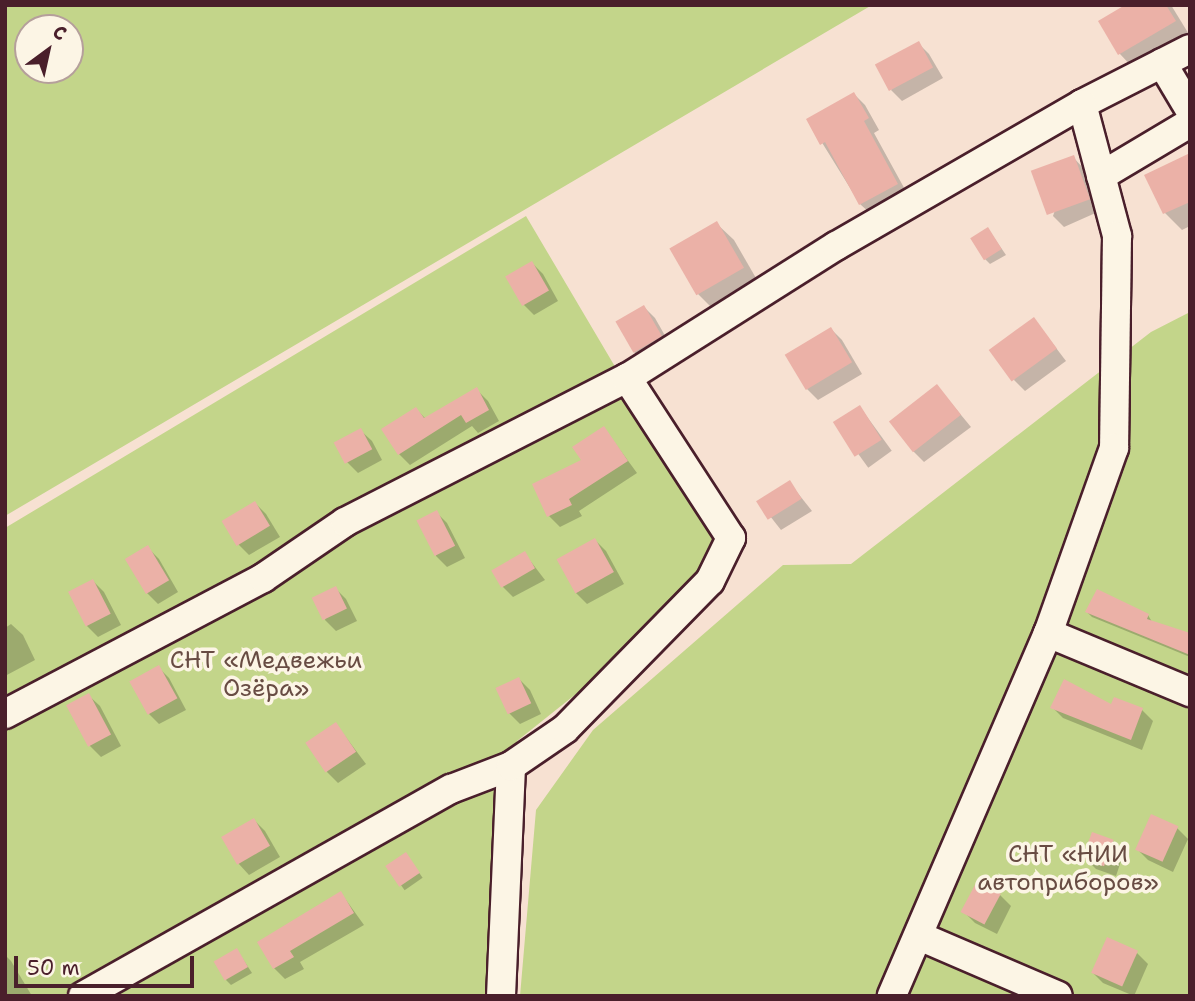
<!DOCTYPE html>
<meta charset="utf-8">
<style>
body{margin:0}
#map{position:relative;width:1195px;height:1001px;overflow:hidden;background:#f7e1d2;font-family:"Shantell Sans",sans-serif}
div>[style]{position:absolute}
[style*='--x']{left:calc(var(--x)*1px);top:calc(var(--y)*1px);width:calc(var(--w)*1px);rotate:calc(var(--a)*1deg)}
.green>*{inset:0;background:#c3d58a}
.shadow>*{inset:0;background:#0003;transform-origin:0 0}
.building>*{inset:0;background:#ebb1a7;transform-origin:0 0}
.roads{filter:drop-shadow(2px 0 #4a1f2b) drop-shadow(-2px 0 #4a1f2b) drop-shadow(0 2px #4a1f2b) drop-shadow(0 -2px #4a1f2b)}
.minor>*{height:28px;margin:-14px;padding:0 14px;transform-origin:14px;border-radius:14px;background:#fcf5e5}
span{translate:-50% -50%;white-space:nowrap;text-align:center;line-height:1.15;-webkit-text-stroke:7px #fcf5e5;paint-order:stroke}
.park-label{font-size:24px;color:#684c43}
.frame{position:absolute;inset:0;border:7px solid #4a1f2b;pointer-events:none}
.north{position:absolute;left:14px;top:14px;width:70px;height:70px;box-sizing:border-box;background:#fcf5e5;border:2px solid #b59f9b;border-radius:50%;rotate:33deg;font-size:19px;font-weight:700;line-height:28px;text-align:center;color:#4a1f2b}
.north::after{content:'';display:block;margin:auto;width:24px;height:32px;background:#4a1f2b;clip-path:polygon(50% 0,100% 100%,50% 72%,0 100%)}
.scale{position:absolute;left:14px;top:956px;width:180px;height:32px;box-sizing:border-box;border:4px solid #4a1f2b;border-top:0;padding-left:9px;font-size:21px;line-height:24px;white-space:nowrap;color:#4a1f2b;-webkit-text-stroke:5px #fcf5e5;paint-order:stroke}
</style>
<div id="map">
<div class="green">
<div style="clip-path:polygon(evenodd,5px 5px,872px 5px,5px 516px,5px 5px,28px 28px,70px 28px,70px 70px,28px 70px,28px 28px)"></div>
<div style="clip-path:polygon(526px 216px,734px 568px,517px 741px,501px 996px,5px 996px,5px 528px)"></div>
<div style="clip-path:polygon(1190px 312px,1190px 996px,520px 996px,536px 810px,593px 730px,783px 565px,851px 564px,1151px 332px)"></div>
</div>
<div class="shadow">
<div style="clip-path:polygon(1128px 5px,1171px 5px,1190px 36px,1136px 71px,1120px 54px,1100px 22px)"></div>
<div style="clip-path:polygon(918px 43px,929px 54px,943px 78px,902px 101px,891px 90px)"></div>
<div style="clip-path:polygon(854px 94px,865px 105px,879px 130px,874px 133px,908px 195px,872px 215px,860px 204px,808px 120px)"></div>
<div style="clip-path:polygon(1190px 155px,1190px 226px,1182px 230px,1165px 213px,1146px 175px)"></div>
<div style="clip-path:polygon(1073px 157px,1084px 169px,1100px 211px,1064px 227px,1053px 216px)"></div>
<div style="clip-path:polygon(717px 224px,734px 240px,760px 285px,715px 311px,698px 294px)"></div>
<div style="clip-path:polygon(988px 229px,1006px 255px,990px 264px,985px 259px)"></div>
<div style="clip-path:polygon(532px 263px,543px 274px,558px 301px,534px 315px,523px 304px)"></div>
<div style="clip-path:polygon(644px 307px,655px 318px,672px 348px,646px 363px,634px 352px)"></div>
<div style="clip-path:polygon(1034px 319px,1066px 361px,1025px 391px,1014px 380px)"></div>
<div style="clip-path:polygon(831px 329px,842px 340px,862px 374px,818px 400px,807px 389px)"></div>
<div style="clip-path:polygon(937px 386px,971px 427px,924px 462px,913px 451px)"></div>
<div style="clip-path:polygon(477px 390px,488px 401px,499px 421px,478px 433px,472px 426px,410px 465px,399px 454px,416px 409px,426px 419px)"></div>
<div style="left:860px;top:407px;width:54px;height:29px;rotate:54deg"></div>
<div style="clip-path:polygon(604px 428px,637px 473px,579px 511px,582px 516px,560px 527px,549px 516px)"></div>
<div style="clip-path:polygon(360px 430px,372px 441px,382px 460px,358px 473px,347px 462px)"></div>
<div style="clip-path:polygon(789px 482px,812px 511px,781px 530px,759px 502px)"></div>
<div style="clip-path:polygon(255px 503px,266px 514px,280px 537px,249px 555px,238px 544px,225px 521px)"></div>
<div style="clip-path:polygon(436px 512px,447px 523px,465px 558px,447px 567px,436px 556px)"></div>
<div style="clip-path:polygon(595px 540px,606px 551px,624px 584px,587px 604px,576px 593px)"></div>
<div style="clip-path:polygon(148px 548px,159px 559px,178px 592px,158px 604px,147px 593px)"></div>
<div style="clip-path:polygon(525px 554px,545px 580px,513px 597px,502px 586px)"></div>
<div style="clip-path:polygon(93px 581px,104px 592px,121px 625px,98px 637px,87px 626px)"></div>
<div style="clip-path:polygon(335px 588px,346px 599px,357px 621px,336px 631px,325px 620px)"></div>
<div style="clip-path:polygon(1087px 612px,1148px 615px,1152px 622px,1190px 636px,1190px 657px,1092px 617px)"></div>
<div style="clip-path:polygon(11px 624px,23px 635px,35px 660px,5px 676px,5px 628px)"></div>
<div style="clip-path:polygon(158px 667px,169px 678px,186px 710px,159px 724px,148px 713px)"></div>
<div style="clip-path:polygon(519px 679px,530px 690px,541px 714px,520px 724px,509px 713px)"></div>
<div style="clip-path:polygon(88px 695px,100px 706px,121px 746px,101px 757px,90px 746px)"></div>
<div style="clip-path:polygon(1052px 707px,1142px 710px,1153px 721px,1142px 750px,1063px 718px)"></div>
<div style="clip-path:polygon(336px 724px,366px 764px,338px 783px,327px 772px)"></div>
<div style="clip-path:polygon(1152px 816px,1177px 828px,1188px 839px,1173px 872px,1148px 860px,1137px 849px)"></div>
<div style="clip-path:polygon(254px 820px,265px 831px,280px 857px,249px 875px,238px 863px,223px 838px)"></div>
<div style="clip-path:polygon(1113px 841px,1124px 852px,1116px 876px,1096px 869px,1085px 858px)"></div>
<div style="left:406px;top:854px;width:29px;height:22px;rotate:55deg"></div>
<div style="clip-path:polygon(341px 893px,364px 925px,300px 962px,304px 969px,285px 979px,274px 968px)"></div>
<div style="clip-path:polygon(1000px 895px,1011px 906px,997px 934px,975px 923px,963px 911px)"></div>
<div style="clip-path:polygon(237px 950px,252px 973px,231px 985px,226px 980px)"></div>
<div style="clip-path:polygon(1137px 953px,1148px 964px,1134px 996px,1103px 983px,1092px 972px)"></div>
<div style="clip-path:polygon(5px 955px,11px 961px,32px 996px,5px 996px)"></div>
</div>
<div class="building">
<div style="clip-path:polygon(1125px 5px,1166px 5px,1176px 21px,1118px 55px,1098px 21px)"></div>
<div style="left:919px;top:41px;width:30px;height:50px;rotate:62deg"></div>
<div style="clip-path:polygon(854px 92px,869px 118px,864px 121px,898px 184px,859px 205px,825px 142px,820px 145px,806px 119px)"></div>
<div style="clip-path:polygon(1190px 153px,1190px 202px,1163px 214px,1144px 175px)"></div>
<div style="left:1074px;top:155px;width:47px;height:46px;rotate:70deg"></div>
<div style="left:717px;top:221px;width:54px;height:55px;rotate:60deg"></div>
<div style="left:988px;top:227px;width:26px;height:21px;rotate:58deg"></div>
<div style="left:532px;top:261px;width:34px;height:31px;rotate:60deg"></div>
<div style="left:644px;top:305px;width:36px;height:33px;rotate:60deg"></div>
<div style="left:1034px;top:317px;width:39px;height:56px;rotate:54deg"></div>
<div style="left:831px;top:327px;width:41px;height:54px;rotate:59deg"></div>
<div style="left:937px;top:384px;width:39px;height:61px;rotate:52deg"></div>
<div style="clip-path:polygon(477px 387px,489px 410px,466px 423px,461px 415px,398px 455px,381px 429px,416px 407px,424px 418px)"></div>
<div style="left:860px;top:405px;width:41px;height:32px;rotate:58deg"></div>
<div style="clip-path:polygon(604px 426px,628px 461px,569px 499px,572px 505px,547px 517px,532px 484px,581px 460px,572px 447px)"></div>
<div style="left:361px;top:428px;width:24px;height:31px;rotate:62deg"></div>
<div style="left:790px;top:480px;width:22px;height:40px;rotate:58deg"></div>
<div style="left:255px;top:501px;width:29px;height:39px;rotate:59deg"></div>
<div style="left:437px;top:510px;width:40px;height:23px;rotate:63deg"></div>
<div style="left:595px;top:538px;width:39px;height:44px;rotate:61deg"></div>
<div style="left:148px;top:545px;width:41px;height:27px;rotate:59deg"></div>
<div style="left:525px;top:551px;width:20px;height:39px;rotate:60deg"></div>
<div style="left:93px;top:579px;width:39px;height:28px;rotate:63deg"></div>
<div style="left:336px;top:586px;width:25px;height:27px;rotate:64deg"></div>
<div style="clip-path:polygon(1097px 589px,1149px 614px,1147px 619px,1190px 633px,1190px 655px,1085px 612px)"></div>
<div style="left:159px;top:665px;width:38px;height:34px;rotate:61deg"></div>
<div style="left:519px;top:677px;width:29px;height:26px;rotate:65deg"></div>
<div style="clip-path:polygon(1064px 679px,1111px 704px,1114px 697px,1143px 708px,1131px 740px,1050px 708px)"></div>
<div style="left:89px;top:693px;width:47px;height:26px;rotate:62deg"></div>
<div style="left:336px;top:722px;width:36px;height:37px;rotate:56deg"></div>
<div style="left:1151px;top:814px;width:30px;height:39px;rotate:24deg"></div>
<div style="left:254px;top:818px;width:32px;height:38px;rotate:60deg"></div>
<div style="left:1092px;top:832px;width:23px;height:28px;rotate:20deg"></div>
<div style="left:406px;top:852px;width:25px;height:25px;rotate:56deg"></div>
<div style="left:977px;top:881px;width:27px;height:35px;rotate:28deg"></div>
<div style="clip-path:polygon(341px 891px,354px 913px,290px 951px,294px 957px,273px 969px,257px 942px)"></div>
<div style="left:1107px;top:937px;width:34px;height:39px;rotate:24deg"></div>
<div style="left:237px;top:948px;width:22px;height:27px;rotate:60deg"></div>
</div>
<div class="roads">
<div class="minor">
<div style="--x:1162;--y:63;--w:55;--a:59.2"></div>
<div style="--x:1082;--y:104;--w:121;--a:-27"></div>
<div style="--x:1101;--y:176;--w:104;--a:-30.8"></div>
<div style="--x:1048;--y:633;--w:154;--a:22.6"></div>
<div style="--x:5;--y:714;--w:292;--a:-27.8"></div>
<div style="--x:263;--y:578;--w:99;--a:-34.3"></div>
<div style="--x:345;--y:522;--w:317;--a:-27.1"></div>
<div style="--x:627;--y:378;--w:247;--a:-32.3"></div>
<div style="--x:836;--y:246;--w:284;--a:-30"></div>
<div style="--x:1082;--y:104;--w:137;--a:75.1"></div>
<div style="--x:1117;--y:236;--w:212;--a:90.8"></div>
<div style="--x:1114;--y:448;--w:196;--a:109.6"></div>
<div style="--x:1048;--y:633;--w:395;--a:113.3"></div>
<div style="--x:919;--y:936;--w:151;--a:23.3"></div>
<div style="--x:83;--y:996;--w:422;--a:-29.4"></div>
<div style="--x:451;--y:789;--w:64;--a:-21"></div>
<div style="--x:501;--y:996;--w:230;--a:-87.5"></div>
<div style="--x:511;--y:766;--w:65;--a:-34.4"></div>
<div style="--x:565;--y:729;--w:207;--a:-45.6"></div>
<div style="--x:710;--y:581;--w:48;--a:-64"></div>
<div style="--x:731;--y:538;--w:191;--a:-123"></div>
</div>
</div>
<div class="park-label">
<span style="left:266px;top:675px">СНТ «Медвежьи<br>Озёра»</span>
<span style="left:1068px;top:869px">СНТ «НИИ<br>автоприборов»</span>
</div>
<div class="frame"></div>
<div class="north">С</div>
<div class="scale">50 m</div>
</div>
